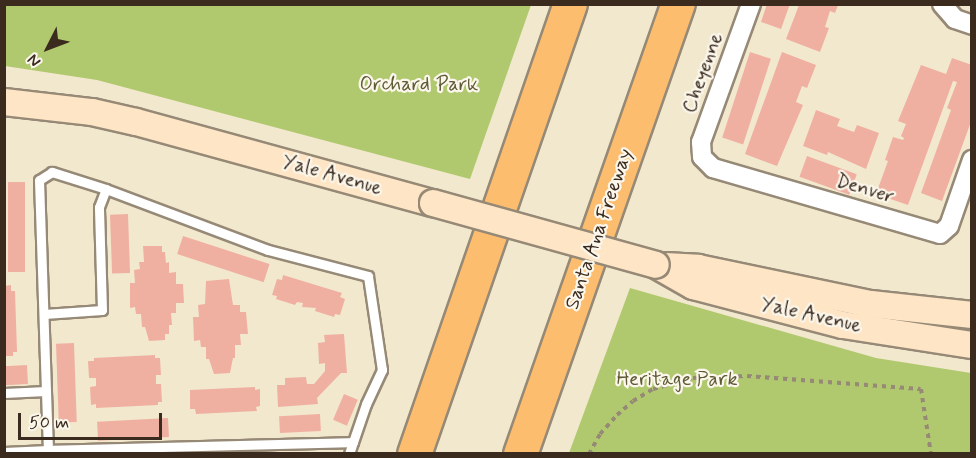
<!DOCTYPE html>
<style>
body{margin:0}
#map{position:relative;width:976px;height:458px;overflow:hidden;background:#f2e8ce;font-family:Mynerve,sans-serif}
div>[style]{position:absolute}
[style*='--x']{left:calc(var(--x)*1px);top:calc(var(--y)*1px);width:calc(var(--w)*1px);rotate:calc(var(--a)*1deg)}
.green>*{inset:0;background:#b1c96e}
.building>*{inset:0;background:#f0b0a1;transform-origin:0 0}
.path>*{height:4px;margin-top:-2px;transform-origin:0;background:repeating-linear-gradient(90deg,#968976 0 4.5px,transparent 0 9px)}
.roads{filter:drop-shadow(2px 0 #968976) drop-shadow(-2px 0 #968976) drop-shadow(0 2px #968976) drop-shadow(0 -2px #968976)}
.service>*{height:9px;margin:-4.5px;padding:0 4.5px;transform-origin:4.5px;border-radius:4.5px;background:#fff}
.minor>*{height:18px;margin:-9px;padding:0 9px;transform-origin:9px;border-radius:9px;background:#fff}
.secondary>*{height:26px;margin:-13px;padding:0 13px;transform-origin:13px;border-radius:13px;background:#fee5c5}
.motorway>*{height:33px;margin:-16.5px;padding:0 16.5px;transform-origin:16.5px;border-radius:16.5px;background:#fcbd6f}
.bridges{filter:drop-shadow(2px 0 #968976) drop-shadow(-2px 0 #968976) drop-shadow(0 2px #968976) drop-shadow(0 -2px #968976)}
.secondary-bridge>*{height:26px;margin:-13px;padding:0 13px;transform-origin:13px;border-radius:13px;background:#fee5c5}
span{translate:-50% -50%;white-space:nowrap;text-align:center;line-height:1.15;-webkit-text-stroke:4.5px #fbf7ec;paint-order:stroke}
.street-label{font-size:20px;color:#3b2a1e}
.park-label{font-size:20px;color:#5e5a36}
.frame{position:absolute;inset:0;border:6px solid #3b2a1e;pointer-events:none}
.north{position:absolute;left:18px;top:18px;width:60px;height:60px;-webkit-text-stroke:4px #fbf7ec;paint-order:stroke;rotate:228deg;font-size:16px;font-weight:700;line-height:24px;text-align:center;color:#3b2a1e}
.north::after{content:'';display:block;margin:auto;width:21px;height:27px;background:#3b2a1e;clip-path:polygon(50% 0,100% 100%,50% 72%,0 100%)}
.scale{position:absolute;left:18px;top:413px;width:144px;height:27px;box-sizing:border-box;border:3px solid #3b2a1e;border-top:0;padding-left:8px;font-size:18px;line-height:21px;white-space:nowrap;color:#3b2a1e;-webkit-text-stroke:4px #fbf7ec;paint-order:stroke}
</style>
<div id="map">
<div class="green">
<div style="clip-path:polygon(4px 5px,5px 4px,531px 5px,470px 179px,97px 80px,5px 66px)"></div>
<div style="clip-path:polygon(630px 288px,876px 358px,971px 373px,971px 453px,569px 453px)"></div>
</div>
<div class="building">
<div style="clip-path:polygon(767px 4px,790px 4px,781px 29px,761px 22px)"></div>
<div style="clip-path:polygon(799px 5px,838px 5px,835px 13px,830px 11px,825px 27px,829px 28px,820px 52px,786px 39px)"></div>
<div style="left:750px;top:52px;width:22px;height:90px;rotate:18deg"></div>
<div style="clip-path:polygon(782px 52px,816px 65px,807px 88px,802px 86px,796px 102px,803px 105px,777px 166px,745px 154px)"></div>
<div style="clip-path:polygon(952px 58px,972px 65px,972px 119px,942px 201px,921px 193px,951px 110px,947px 108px,957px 82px,953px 81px,908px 205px,876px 194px,888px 161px,885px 160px,893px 137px,903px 140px,904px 138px,901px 136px,906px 124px,898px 121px,921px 65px,946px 74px)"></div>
<div style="clip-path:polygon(816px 110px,840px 119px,837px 126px,854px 132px,857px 125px,879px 133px,866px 169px,828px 152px,827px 155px,803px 146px)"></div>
<div style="left:807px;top:156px;width:53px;height:22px;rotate:20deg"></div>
<div style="left:8px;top:182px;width:17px;height:90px"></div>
<div style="left:128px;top:214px;width:59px;height:18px;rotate:88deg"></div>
<div style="left:183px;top:236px;width:91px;height:19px;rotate:18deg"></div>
<div style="clip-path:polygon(143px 246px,162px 246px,162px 252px,165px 252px,166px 263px,169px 262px,169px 273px,176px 272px,176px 284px,183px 284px,184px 303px,176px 303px,176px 313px,171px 313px,172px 325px,169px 325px,169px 334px,165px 334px,165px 340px,149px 341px,145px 327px,142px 327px,141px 314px,136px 314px,135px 307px,130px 308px,130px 283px,135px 283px,134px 270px,140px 269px,139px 262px,144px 262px)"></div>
<div style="clip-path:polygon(283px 275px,342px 293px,340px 297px,345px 299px,340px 315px,335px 314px,334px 317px,315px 311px,316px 308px,302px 307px,303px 303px,297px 302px,295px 305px,276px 299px,277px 296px,272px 295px,277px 279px,282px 280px)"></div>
<div style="clip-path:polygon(229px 279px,233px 305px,240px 305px,240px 312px,246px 312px,248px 334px,240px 334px,241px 345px,235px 345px,235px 358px,233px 358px,230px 373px,214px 374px,209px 359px,206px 359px,206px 347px,201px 347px,200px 340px,194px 341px,193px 317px,199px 317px,198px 305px,205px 304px,206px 281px)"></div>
<div style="clip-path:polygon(11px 285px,11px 291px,15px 291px,17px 352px,13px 352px,13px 356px,4px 356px,4px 286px)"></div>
<div style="clip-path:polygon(344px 334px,347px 373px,341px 373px,317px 398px,318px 404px,278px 407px,277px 385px,285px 385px,285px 378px,306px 377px,307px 384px,314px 384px,325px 371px,325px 363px,319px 364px,318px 343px,325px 342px,324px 335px)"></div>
<div style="left:74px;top:343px;width:79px;height:18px;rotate:88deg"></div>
<div style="clip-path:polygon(155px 355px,155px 358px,160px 358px,161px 375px,156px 375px,156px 384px,161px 384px,162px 402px,158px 402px,158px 405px,96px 408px,96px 404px,91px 405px,90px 387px,96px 386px,96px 378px,89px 378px,88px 361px,94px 361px,94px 358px)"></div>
<div style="left:27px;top:365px;width:19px;height:23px;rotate:87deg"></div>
<div style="clip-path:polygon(255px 387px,255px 390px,260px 389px,260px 406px,256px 407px,257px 411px,196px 414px,195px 409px,190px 409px,190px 390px)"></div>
<div style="left:344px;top:394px;width:15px;height:28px;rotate:23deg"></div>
<div style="left:320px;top:414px;width:17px;height:41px;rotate:87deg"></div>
<div style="left:168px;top:418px;width:19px;height:71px;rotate:87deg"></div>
</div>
<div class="path">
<div style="--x:589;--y:454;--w:23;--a:-61"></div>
<div style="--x:600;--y:434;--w:25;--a:-48"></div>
<div style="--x:617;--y:415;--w:21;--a:-41"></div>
<div style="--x:633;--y:401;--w:23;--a:-31"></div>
<div style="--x:653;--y:389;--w:41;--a:-15.4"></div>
<div style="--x:693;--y:378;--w:54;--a:-2.1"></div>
<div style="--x:747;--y:376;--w:174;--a:4.3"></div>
<div style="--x:921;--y:389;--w:66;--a:81.3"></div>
</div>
<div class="roads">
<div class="service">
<div style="--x:44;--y:314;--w:58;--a:-3.9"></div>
<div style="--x:102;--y:310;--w:103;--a:-91.7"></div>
<div style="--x:99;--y:207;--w:19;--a:-69"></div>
<div style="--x:4;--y:393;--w:42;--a:-2.7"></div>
<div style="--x:4;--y:452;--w:44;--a:-2.6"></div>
<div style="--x:48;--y:450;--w:305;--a:-1.5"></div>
<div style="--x:353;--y:442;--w:40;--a:-71.1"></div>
<div style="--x:366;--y:404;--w:38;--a:-65"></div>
<div style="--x:382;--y:370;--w:95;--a:-98.5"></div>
<div style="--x:368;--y:276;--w:103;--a:-165.4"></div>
<div style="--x:268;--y:250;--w:173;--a:-159.4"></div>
<div style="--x:106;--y:189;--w:57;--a:-162.5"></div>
<div style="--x:52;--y:172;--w:15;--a:148"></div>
<div style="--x:39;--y:180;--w:211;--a:88.1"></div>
<div style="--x:46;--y:391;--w:59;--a:88.1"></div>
<div style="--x:48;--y:450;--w:4;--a:90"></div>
<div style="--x:349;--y:454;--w:13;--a:-72"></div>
</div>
<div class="minor">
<div style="--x:751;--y:4;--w:147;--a:109.9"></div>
<div style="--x:701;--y:142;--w:15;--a:86"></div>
<div style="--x:702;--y:157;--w:16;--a:45"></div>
<div style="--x:713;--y:168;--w:236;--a:16.2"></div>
<div style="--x:940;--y:234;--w:12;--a:-42"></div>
<div style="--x:949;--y:226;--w:70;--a:-70.8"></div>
<div style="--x:942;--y:4;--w:20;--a:49"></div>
<div style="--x:955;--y:19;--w:18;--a:19"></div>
</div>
<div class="secondary">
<div style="--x:4;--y:102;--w:89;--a:6.5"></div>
<div style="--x:92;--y:112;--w:45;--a:12.8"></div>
<div style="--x:136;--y:122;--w:308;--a:15.3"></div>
<div style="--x:656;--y:265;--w:43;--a:29.6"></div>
<div style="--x:693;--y:286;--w:155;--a:14.6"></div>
<div style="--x:843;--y:325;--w:131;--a:8.8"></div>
<div style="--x:665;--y:266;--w:33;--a:3"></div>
<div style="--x:698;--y:268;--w:177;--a:11.8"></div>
<div style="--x:871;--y:304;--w:102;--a:6.2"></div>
</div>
<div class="motorway">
<div style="--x:414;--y:454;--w:476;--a:-70.9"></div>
<div style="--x:520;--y:454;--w:477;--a:-70.7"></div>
</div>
</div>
<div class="bridges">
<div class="secondary-bridge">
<div style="--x:433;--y:203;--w:231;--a:15.5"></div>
</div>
</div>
<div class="street-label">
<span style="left:703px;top:73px;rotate:-70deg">Cheyenne</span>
<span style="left:332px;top:175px;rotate:16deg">Yale Avenue</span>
<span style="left:865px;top:189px;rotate:17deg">Denver</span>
<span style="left:599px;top:229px;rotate:-71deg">Santa Ana Freeway</span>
<span style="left:811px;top:315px;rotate:13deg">Yale Avenue</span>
</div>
<div class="park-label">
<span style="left:419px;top:84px">Orchard Park</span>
<span style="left:677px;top:379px">Heritage Park</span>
</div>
<div class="frame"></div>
<div class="north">N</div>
<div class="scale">50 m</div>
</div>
